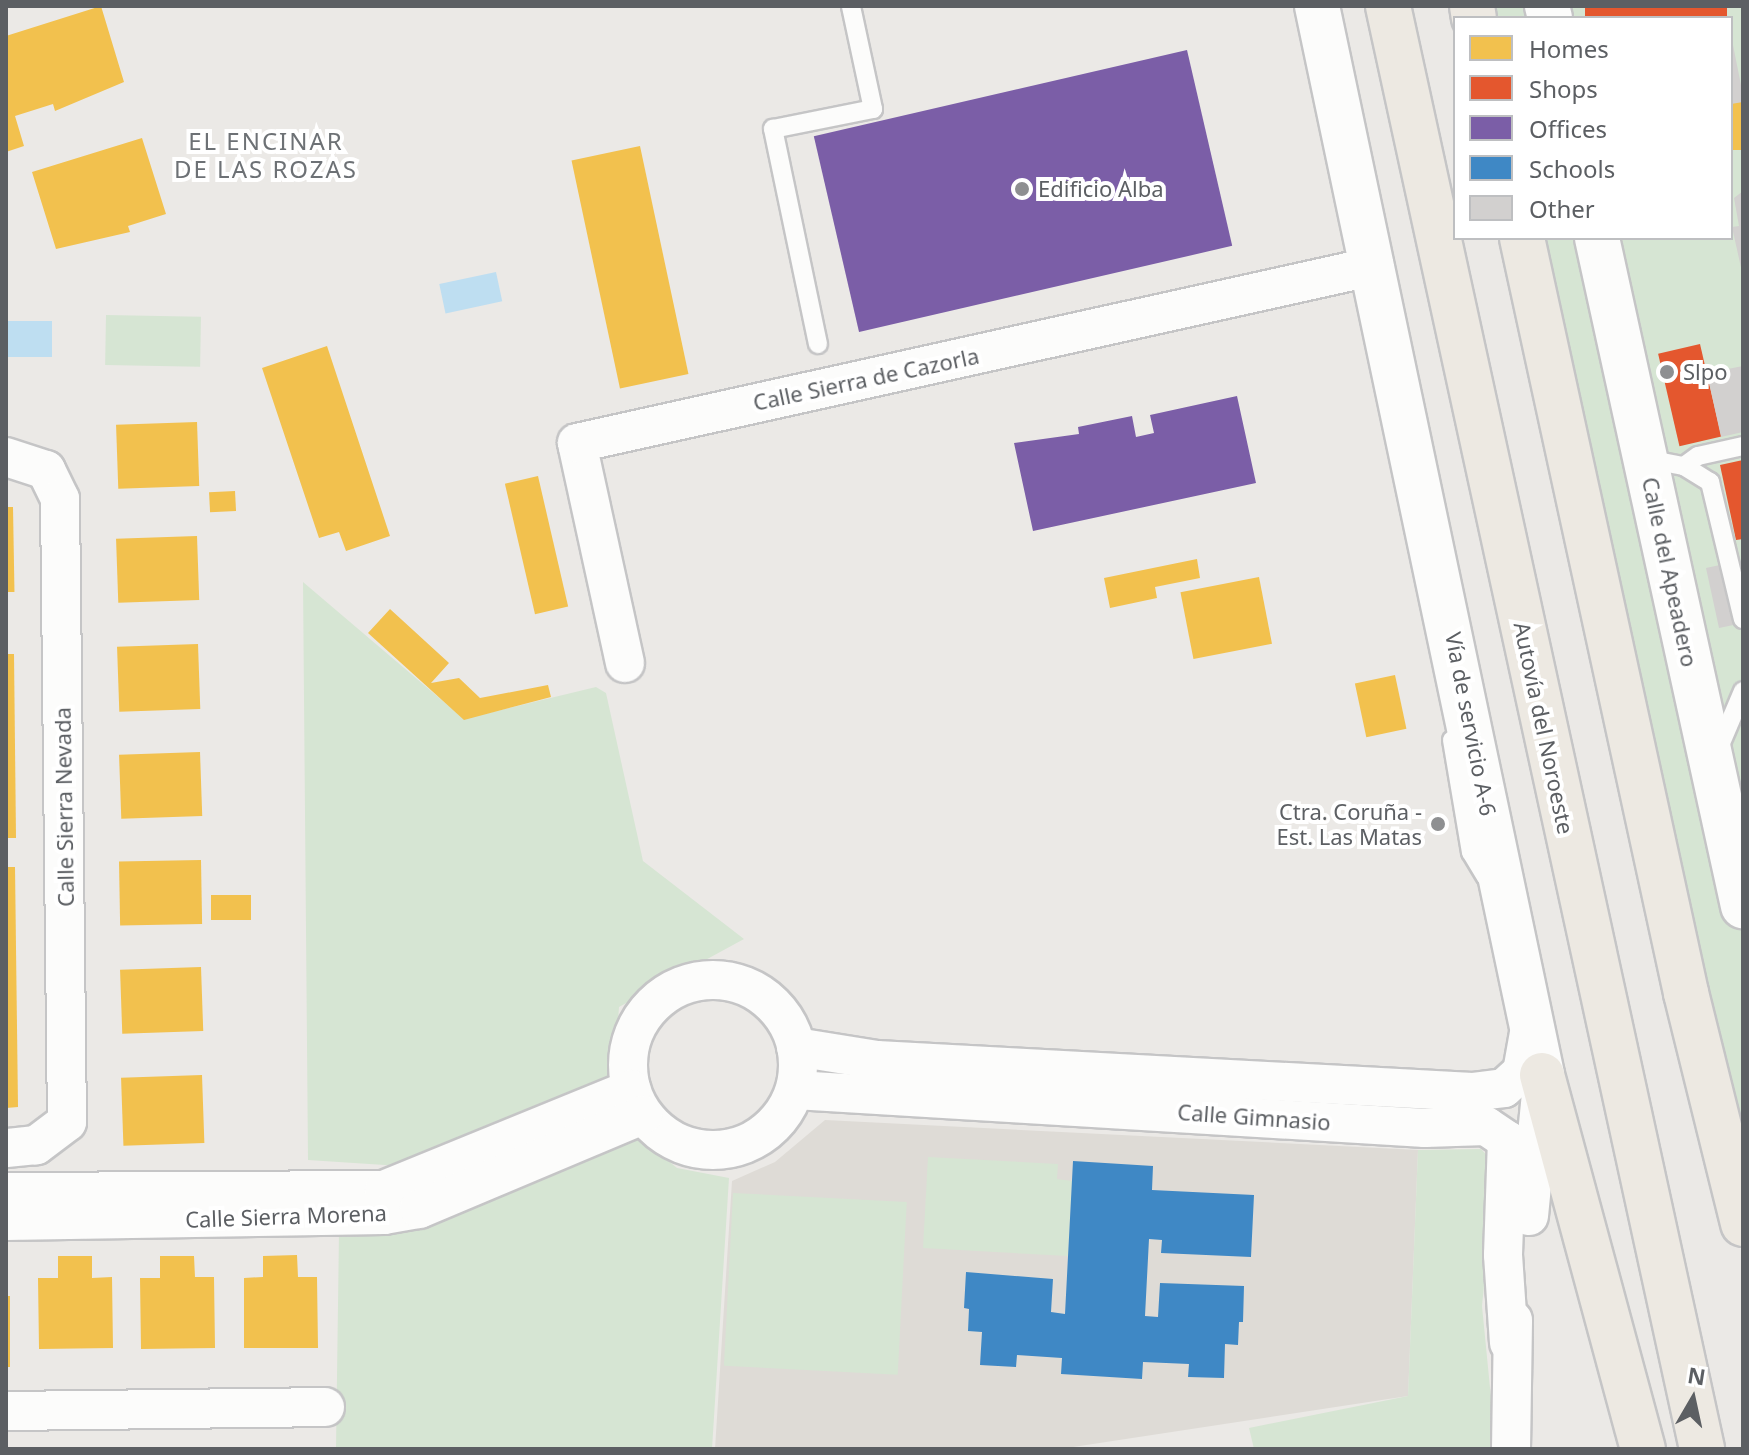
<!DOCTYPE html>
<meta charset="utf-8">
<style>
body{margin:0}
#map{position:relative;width:1749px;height:1455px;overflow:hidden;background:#ebe9e6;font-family:"Noto Sans",sans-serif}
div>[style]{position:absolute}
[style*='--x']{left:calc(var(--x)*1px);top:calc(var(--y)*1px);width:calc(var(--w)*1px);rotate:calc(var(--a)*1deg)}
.education>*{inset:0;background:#dedbd6}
.green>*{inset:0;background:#d6e5d3;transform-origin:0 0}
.water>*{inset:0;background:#bedef1;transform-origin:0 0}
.homes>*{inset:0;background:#f2c14e;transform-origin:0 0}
.shops>*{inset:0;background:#e4572e;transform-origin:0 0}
.offices>*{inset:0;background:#7b5ea7;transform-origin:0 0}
.schools>*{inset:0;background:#3f88c5}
.building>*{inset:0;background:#d2d0cf}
.roads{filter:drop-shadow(2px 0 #c5c5c6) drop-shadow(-2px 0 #c5c5c6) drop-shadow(0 2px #c5c5c6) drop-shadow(0 -2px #c5c5c6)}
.lane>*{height:18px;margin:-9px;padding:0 9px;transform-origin:9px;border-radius:9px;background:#fcfcfb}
.street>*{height:38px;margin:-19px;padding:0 19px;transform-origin:19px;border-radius:19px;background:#fcfcfb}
.street>.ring{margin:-19px;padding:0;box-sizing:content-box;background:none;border:38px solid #fcfcfb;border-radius:50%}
.secondary>*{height:44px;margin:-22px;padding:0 22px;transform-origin:22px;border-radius:22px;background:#fcfcfb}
.highway>*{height:44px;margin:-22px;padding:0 22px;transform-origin:22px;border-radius:22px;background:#ede9e2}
.dots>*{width:22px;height:22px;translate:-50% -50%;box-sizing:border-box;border:4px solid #fff;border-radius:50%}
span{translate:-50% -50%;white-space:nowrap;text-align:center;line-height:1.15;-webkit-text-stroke:8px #fff;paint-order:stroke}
.poi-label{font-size:22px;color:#5c5f63}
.left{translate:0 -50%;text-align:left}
.right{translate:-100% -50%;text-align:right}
.street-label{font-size:22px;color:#5c5f63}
.neighbourhood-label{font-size:24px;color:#6d7175;letter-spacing:2px}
.frame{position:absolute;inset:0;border:8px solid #5c5f63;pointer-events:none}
.legend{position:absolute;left:1453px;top:16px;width:280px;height:224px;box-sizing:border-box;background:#fff;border:2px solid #bebfc1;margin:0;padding:10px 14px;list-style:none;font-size:24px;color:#5c5f63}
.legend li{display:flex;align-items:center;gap:16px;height:40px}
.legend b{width:40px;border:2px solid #bebfc1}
.north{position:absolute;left:1653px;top:1359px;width:80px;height:80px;-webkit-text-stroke:6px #fff;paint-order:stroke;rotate:9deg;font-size:22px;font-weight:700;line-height:32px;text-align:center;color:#5c5f63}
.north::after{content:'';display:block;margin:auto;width:28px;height:36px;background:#5c5f63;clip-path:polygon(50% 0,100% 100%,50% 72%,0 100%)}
</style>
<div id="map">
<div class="education">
<div style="clip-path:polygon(825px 1120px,1418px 1150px,1408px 1396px,1060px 1449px,715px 1449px,732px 1181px,775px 1162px)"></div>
</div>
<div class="green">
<div style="clip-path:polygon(1461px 6px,1743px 6px,1743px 1148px,1519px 238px,1731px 238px,1731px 18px,1464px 18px)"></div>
<div style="left:106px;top:315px;width:95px;height:50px;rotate:1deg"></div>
<div style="clip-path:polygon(303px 582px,464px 719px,596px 687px,606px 693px,643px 861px,744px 939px,619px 1007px,614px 1080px,400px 1166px,308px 1160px)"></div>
<div style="clip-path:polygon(634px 1133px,677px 1168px,729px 1178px,712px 1449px,336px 1449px,339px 1232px,393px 1234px)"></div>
<div style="clip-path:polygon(1481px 1149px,1496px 1165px,1482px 1306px,1496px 1449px,1254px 1449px,1249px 1428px,1408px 1396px,1418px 1150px)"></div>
<div style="clip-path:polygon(928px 1157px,1058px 1164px,1057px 1179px,1072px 1181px,1068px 1256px,923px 1248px)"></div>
<div style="left:733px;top:1193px;width:174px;height:173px;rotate:3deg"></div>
</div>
<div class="water">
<div style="left:496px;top:272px;width:30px;height:58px;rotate:78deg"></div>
<div style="left:6px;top:321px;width:46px;height:36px"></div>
</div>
<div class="homes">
<div style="clip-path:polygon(101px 6px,124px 82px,55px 111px,53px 104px,15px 116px,24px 146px,6px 152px,6px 36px)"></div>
<div style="left:1743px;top:102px;width:48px;height:12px;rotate:90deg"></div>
<div style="clip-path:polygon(142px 138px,166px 214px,128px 226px,130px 232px,56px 249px,32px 172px)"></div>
<div style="left:640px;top:146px;width:233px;height:70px;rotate:78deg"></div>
<div style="clip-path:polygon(327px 346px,390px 536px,346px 551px,339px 532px,319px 538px,262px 368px)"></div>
<div style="left:197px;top:422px;width:64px;height:81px;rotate:88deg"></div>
<div style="left:538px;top:476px;width:134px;height:34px;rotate:77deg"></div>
<div style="left:235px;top:491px;width:20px;height:26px;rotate:87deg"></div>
<div style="left:13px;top:507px;width:85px;height:7px;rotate:89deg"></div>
<div style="left:197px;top:536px;width:64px;height:81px;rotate:88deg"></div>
<div style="clip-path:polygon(1197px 559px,1200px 578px,1155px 587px,1157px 598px,1110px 608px,1104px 578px)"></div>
<div style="left:1259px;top:577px;width:68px;height:80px;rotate:79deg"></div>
<div style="clip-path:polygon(390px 609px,449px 663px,431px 683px,459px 678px,480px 698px,548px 685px,551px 697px,464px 720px,368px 633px)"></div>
<div style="left:198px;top:644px;width:65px;height:81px;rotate:88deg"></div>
<div style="clip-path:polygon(6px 654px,14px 654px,16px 838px,6px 838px)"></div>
<div style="left:1395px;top:675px;width:55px;height:41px;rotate:78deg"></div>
<div style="left:200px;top:752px;width:64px;height:81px;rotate:88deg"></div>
<div style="left:201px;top:860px;width:64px;height:82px;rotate:89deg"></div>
<div style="clip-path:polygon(6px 867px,15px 867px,18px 1107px,6px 1108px)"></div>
<div style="left:211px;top:895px;width:40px;height:25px"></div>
<div style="left:201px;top:967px;width:64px;height:81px;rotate:88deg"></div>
<div style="left:202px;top:1075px;width:68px;height:81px;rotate:88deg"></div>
<div style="clip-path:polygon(297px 1255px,298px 1277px,317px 1277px,318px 1348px,244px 1348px,244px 1278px,263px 1277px,263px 1256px)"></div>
<div style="clip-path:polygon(58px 1256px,92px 1256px,92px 1278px,112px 1277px,113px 1348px,39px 1349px,38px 1278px,58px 1278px)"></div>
<div style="clip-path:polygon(160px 1256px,194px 1256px,195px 1277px,214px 1277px,215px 1348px,141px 1349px,140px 1278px,160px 1278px)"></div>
<div style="left:6px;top:1296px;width:4px;height:71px"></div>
</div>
<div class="shops">
<div style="left:1585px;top:6px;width:142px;height:12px"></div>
<div style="left:1700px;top:344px;width:95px;height:43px;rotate:77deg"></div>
<div style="clip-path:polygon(1743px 460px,1743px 539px,1736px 540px,1720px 465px)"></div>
</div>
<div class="offices">
<div style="left:1187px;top:50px;width:201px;height:383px;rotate:77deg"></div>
<div style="clip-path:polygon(1237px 396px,1256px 483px,1033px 531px,1014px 443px,1079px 434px,1078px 427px,1132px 416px,1136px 437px,1154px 433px,1150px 415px)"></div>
</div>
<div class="schools">
<div style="clip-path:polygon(1073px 1161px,1153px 1166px,1152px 1190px,1254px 1195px,1251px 1257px,1161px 1253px,1162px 1240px,1149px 1239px,1145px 1316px,1158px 1317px,1160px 1283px,1244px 1286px,1243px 1322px,1239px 1322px,1238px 1345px,1225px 1344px,1224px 1378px,1188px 1377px,1189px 1364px,1143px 1362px,1142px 1379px,1061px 1374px,1062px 1358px,1017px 1355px,1016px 1367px,980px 1365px,982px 1332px,968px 1331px,969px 1309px,964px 1308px,966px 1272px,1053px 1279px,1051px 1312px,1065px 1314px)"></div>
</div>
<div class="building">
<div style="clip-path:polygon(1731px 35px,1743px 95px,1743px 102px,1731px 104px)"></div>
<div style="clip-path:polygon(1743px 191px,1743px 272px,1742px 272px,1732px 227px,1739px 226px,1734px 198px)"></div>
<div style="clip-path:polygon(1743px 366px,1743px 432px,1721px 437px,1707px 373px)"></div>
<div style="clip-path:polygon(1743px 560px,1743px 623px,1719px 628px,1706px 568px)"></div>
</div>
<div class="roads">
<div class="lane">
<div style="--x:818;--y:344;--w:220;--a:-101.8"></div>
<div style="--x:773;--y:129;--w:102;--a:-11.3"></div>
<div style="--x:873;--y:109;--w:105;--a:-102.1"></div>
<div style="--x:1647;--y:459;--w:38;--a:11"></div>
<div style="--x:1684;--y:466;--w:31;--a:32"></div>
<div style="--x:1710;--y:482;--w:141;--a:76.5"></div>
<div style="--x:1684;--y:466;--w:17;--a:-36"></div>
<div style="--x:1698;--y:456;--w:46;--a:-12.5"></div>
<div style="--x:1452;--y:740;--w:114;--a:80.4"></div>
<div style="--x:1471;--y:852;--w:29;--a:59"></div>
<div style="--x:1718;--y:750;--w:64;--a:-67"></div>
</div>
<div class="street">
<div style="--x:6;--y:457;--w:42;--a:18"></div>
<div style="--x:46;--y:470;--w:32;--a:64"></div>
<div style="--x:60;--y:499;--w:623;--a:89.36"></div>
<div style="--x:67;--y:1122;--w:39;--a:143"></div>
<div style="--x:36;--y:1145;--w:30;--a:174"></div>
<div style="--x:625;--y:663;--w:225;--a:-102.3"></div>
<div style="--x:577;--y:443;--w:817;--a:-12.51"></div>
<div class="ring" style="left:628px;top:980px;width:132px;height:132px"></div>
<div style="--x:796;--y:1047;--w:82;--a:9.1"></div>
<div style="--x:877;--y:1060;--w:596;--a:3.08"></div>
<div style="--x:1472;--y:1092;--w:32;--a:-7"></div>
<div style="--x:1504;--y:1088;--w:24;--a:-42"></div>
<div style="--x:1522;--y:1072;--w:46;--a:-79.9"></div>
<div style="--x:795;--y:1090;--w:631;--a:3.45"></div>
<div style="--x:1425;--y:1128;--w:61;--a:-1.9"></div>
<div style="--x:1486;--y:1126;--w:25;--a:34"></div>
<div style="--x:1507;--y:1140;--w:115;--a:92"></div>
<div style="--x:1503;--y:1255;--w:88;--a:86.1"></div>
<div style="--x:6;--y:1192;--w:378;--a:-0.3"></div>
<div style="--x:384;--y:1190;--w:267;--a:-22.2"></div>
<div style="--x:1529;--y:1216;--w:123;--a:-84.4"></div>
<div style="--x:6;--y:1221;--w:378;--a:-0.9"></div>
<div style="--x:384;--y:1215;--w:36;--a:-10"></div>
<div style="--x:419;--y:1209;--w:243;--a:-22.8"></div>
<div style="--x:6;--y:1411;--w:319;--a:-0.7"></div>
<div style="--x:1511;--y:1449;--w:129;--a:-89.1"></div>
</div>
<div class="secondary">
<div style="--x:1317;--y:6;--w:1092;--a:78.11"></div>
<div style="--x:1547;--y:6;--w:12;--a:76"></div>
<div style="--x:1597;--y:238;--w:684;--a:77.67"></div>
</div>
<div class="highway">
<div style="--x:1388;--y:6;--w:1477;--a:77.72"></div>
<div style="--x:1472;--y:6;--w:12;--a:81"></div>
<div style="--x:1522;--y:238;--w:773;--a:77.74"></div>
<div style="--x:1686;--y:993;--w:238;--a:76.1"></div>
<div style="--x:1542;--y:1075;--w:387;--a:74.9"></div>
</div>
</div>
<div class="dots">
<div style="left:1022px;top:189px;background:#8e8f91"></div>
<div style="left:1667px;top:372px;background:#8e8f91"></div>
<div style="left:1438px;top:824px;background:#8e8f91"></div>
</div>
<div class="poi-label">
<span class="left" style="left:1038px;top:189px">Edificio Alba</span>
<span class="left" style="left:1683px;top:372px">Slpo</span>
<span class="right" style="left:1422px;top:824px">Ctra. Coruña -<br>Est. Las Matas</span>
</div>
<div class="street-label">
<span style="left:866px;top:379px;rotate:-12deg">Calle Sierra de Cazorla</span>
<span style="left:1670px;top:572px;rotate:78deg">Calle del Apeadero</span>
<span style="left:1471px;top:724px;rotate:79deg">Vía de servicio A-6</span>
<span style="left:1544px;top:728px;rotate:78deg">Autovía del Noroeste</span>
<span style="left:64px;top:807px;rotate:-91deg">Calle Sierra Nevada</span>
<span style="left:1254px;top:1117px;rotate:4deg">Calle Gimnasio</span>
<span style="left:286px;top:1216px;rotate:-2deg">Calle Sierra Morena</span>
</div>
<div class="neighbourhood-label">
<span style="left:266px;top:155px">EL ENCINAR<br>DE LAS ROZAS</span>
</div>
<div class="frame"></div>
<ul class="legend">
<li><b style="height:22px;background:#f2c14e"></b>Homes</li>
<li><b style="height:22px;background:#e4572e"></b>Shops</li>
<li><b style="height:22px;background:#7b5ea7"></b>Offices</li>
<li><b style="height:22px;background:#3f88c5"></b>Schools</li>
<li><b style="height:22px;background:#d2d0cf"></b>Other</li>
</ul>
<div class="north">N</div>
</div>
